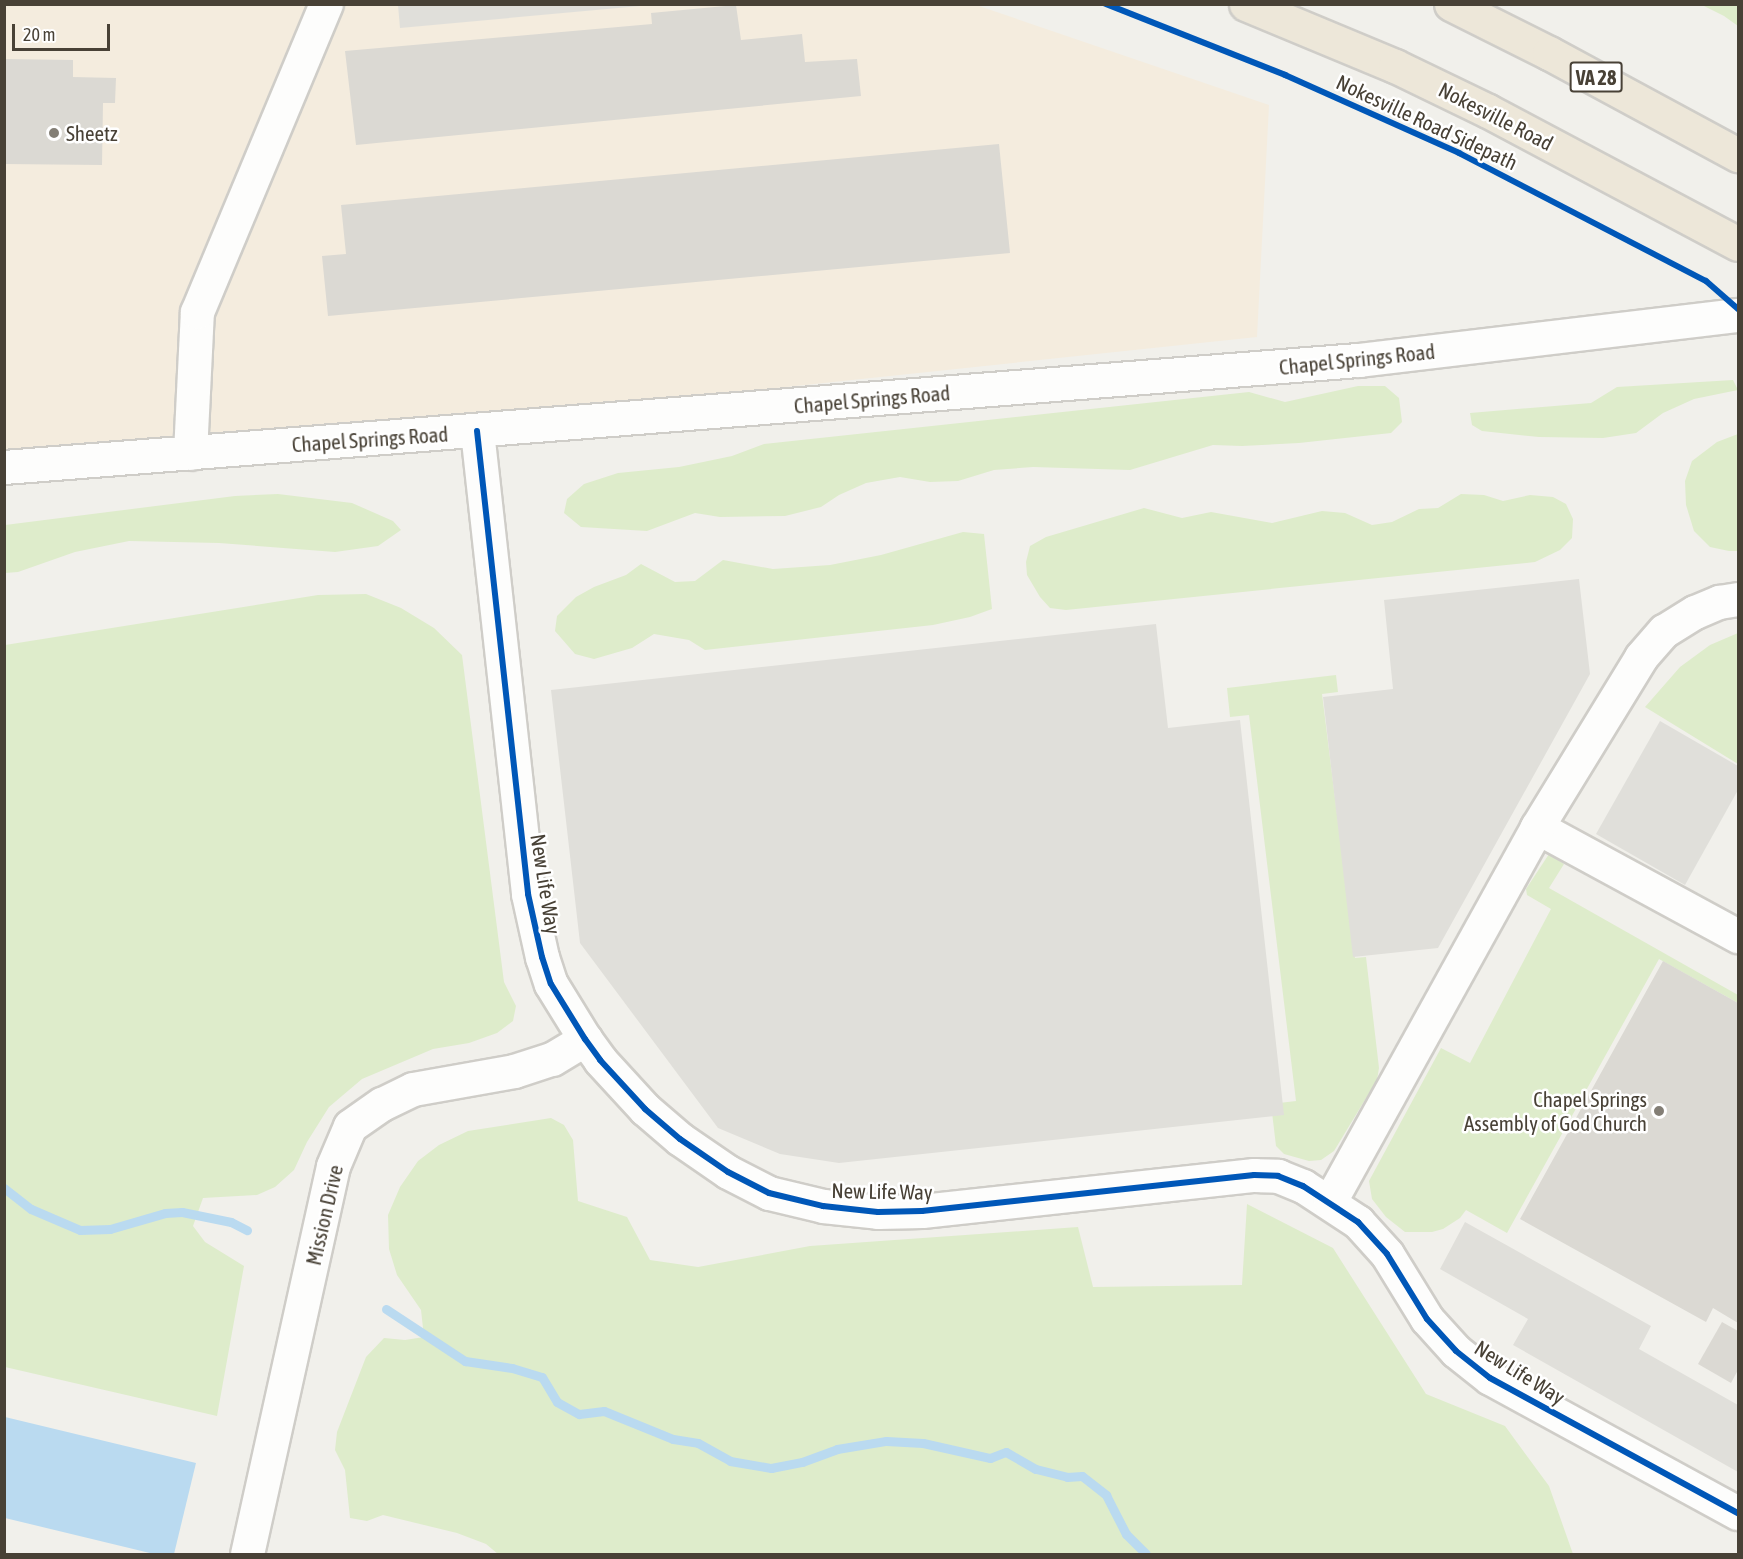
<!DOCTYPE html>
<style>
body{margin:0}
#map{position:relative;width:1743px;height:1559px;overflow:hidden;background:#f1f0eb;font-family:"Asap Condensed",sans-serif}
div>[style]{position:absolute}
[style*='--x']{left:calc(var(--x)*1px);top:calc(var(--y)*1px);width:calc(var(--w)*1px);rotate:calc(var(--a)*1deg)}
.commercial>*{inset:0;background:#f4ecde}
.green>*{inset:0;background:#deeccb}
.parking>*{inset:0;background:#e0dfda}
.water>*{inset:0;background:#badaf0}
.stream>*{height:9px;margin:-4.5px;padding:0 4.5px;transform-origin:4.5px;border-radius:4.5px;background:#badaf0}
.building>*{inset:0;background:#dbd9d3}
.roads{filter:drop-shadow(2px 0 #cfcdc8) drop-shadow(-2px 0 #cfcdc8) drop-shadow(0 2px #cfcdc8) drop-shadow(0 -2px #cfcdc8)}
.minor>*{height:33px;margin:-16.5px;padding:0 16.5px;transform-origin:16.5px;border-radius:16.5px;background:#fdfdfc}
.highway>*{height:33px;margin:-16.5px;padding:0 16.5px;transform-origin:16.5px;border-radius:16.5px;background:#ede7d9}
.cycleway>*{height:6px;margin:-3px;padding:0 3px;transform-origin:3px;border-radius:3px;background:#0057b8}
.dots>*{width:16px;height:16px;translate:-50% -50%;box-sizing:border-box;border:3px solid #fff;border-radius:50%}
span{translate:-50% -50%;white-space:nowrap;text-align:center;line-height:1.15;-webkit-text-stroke:5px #fff;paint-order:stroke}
.shield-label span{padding:2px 4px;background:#fff;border:2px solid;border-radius:4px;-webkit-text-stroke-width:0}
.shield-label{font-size:20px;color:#484136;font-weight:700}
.street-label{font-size:21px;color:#484136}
.poi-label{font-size:21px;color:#484136}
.left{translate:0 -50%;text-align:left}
.right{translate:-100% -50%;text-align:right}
.frame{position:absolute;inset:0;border:6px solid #484136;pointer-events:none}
.scale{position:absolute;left:12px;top:24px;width:98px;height:27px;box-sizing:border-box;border:3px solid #484136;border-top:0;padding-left:8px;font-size:18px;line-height:21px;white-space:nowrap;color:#484136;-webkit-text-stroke:4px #fff;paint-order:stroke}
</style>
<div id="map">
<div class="commercial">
<div style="clip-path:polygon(4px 5px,976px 5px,1269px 105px,1257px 337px,5px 470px)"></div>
</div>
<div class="green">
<div style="clip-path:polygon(1702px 5px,1738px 5px,1738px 26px,1724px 16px)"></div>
<div style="clip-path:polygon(1733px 380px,1738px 390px,1694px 399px,1663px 413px,1636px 433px,1603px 438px,1539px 437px,1482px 431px,1472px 425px,1470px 413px,1591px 403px,1617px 387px)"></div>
<div style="clip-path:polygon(1358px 386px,1385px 386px,1399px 398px,1402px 422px,1391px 433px,1299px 443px,1242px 446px,1213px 445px,1130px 470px,1033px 467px,994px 470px,958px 481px,930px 482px,900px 477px,866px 483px,839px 495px,821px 507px,785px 516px,720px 517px,695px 513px,647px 531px,581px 527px,564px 513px,567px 499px,584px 484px,618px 473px,679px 467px,732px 456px,764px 444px,1249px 392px,1285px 402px)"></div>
<div style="clip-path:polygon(1738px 434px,1738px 551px,1729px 551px,1710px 547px,1694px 531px,1686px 505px,1685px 481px,1692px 461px,1717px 442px)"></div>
<div style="clip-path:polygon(278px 494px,352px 503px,393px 521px,401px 530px,378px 546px,335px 552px,219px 543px,129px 541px,75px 552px,18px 572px,5px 573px,5px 525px,235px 496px)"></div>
<div style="clip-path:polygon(1461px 494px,1484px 495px,1503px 501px,1530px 495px,1553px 497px,1566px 504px,1573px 519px,1572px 538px,1560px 550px,1535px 562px,1066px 610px,1050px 608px,1040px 597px,1027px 575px,1026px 562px,1030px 546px,1046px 537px,1144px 508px,1182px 518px,1211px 512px,1272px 523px,1322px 511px,1345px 513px,1372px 525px,1392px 522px,1419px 509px,1438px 508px)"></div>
<div style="clip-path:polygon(963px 532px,984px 534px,992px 609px,970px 617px,933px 625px,705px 650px,689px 640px,654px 634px,632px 648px,594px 659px,575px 654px,555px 631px,557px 616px,576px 597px,594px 587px,626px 575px,641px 564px,675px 582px,695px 581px,723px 560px,773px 569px,830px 565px,881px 555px)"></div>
<div style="clip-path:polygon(366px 594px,401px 608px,434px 628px,462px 655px,504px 982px,516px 1006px,513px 1021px,497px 1033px,469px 1043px,433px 1049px,362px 1079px,329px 1107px,307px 1142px,294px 1170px,275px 1187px,257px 1195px,203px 1198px,193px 1226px,205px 1242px,244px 1266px,217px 1416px,5px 1367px,5px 645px,318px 595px)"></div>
<div style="clip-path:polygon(1738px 633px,1738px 764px,1645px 707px,1680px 667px,1710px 645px)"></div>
<div style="clip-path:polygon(1336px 675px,1338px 692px,1322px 694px,1355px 958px,1366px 957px,1379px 1068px,1377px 1080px,1334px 1151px,1321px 1160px,1309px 1161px,1284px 1154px,1276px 1146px,1271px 1104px,1296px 1101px,1249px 715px,1230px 717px,1227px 688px)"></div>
<div style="clip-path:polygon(1549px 854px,1564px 864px,1549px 888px,1738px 995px,1738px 1003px,1659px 959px,1507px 1233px,1466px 1210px,1460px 1218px,1443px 1229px,1432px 1232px,1405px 1232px,1386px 1217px,1372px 1199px,1369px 1181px,1441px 1048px,1470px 1063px,1551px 909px,1527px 895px,1526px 889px)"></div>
<div style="clip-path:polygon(551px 1118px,564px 1125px,573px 1140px,578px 1201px,627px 1217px,650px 1260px,698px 1267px,810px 1246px,1078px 1227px,1093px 1287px,1242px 1285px,1247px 1204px,1333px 1248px,1426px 1394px,1505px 1426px,1549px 1486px,1573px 1554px,498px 1554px,486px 1544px,457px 1533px,383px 1515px,367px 1521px,350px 1518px,345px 1470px,335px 1450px,337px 1432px,366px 1357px,384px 1338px,405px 1340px,424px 1337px,421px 1310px,397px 1275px,389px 1249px,388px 1215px,400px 1187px,418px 1161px,439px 1145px,468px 1131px)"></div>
</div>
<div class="parking">
<div style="clip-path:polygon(662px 4px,400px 28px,398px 5px,398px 4px)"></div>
<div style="clip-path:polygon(1579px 579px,1590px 674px,1438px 948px,1353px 957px,1323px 697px,1393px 689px,1384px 600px)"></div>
<div style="clip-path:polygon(1156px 624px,1168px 728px,1240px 720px,1284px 1115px,839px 1163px,780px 1154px,718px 1128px,580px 943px,551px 690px)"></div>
<div style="clip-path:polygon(1660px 721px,1738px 766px,1738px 790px,1685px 885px,1596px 834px)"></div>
<div style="clip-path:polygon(1465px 1222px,1651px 1326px,1639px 1349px,1738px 1405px,1738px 1472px,1513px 1345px,1528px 1319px,1440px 1269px)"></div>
</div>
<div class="water">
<div style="clip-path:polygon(5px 1417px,196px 1463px,174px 1554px,154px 1554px,5px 1518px)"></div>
</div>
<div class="stream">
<div style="--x:4;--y:1188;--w:34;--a:38"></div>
<div style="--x:31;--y:1209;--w:53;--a:23.2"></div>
<div style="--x:80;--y:1230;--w:30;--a:-2"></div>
<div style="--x:110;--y:1229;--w:57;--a:-16.2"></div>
<div style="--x:165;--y:1213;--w:17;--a:-3"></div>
<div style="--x:182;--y:1212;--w:50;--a:11.5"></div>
<div style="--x:231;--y:1222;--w:18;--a:27"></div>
<div style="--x:386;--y:1309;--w:95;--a:33.4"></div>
<div style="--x:465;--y:1361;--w:48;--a:8.5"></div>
<div style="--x:512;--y:1368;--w:31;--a:17"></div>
<div style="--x:542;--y:1377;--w:29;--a:59"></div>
<div style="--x:557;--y:1402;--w:25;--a:29"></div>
<div style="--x:579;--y:1414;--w:25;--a:-7"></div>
<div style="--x:604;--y:1411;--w:74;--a:22.1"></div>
<div style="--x:673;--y:1439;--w:25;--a:9"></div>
<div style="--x:698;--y:1443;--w:37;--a:29"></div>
<div style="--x:730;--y:1461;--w:42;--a:9.7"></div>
<div style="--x:771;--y:1468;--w:32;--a:-11"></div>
<div style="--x:802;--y:1462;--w:37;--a:-20"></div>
<div style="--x:837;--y:1449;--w:50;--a:-9.3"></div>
<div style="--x:886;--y:1441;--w:37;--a:3"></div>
<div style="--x:923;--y:1443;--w:69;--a:12.6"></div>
<div style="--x:990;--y:1458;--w:17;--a:-21"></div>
<div style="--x:1006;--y:1452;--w:34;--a:30"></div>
<div style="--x:1036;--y:1469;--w:32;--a:14"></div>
<div style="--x:1067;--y:1477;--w:15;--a:-4"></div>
<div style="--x:1082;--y:1476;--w:31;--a:38"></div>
<div style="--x:1106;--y:1495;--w:44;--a:62.9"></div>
<div style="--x:1126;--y:1534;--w:28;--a:45"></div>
</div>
<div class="building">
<div style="clip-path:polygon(736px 5px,741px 40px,802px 34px,805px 62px,857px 59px,861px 96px,356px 145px,345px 51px,652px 24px,651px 13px)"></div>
<div style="clip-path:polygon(4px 59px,73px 60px,73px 77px,116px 78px,115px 103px,103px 103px,102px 165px,4px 164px)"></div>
<div style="clip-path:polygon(999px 144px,1010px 253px,328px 316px,322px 256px,346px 254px,341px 205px)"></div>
<div style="clip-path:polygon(1663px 961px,1738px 1003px,1738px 1323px,1713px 1308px,1706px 1322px,1520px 1219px)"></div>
<div style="clip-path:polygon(1722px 1322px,1738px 1331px,1738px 1370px,1731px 1383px,1698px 1364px)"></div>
</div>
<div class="roads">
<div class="minor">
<div style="--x:477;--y:431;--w:466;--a:83.7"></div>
<div style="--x:528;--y:894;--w:65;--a:77.5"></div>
<div style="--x:542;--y:957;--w:28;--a:72"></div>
<div style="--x:551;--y:984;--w:65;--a:58.3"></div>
<div style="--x:585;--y:1039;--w:26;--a:54"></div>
<div style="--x:600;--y:1060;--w:67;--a:47.4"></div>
<div style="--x:645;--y:1109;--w:46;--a:40.6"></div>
<div style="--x:680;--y:1139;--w:58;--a:34.5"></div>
<div style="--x:728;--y:1172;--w:46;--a:27.1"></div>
<div style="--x:769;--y:1193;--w:56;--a:13.5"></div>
<div style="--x:823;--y:1206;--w:55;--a:6.2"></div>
<div style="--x:878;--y:1212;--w:44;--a:-1.3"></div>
<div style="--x:922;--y:1211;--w:334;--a:-6.2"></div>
<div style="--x:1254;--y:1175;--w:24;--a:2"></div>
<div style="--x:1278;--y:1176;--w:27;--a:22"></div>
<div style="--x:1303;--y:1186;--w:66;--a:33.2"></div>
<div style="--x:1358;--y:1222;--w:43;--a:47.8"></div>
<div style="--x:1387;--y:1254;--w:76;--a:58.4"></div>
<div style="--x:1427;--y:1319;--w:43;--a:47.8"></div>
<div style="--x:1456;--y:1351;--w:43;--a:38.5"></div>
<div style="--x:1490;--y:1378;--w:282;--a:28.6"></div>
<div style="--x:190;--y:453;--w:141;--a:-87.2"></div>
<div style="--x:197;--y:312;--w:334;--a:-67.3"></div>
<div style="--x:4;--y:467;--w:1359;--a:-4.52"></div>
<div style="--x:1359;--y:360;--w:382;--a:-6.8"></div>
<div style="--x:1537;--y:827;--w:229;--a:28.5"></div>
<div style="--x:1330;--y:1201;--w:427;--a:-61"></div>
<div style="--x:1537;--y:827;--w:199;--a:-58.5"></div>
<div style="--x:1641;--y:657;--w:35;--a:-49"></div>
<div style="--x:1664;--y:631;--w:36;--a:-32"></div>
<div style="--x:1695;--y:612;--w:26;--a:-23"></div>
<div style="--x:1719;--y:602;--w:19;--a:-9"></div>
<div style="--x:247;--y:1554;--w:397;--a:-77.5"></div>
<div style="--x:333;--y:1166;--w:43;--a:-67"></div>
<div style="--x:350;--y:1126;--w:39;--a:-35"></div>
<div style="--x:382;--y:1104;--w:34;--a:-26"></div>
<div style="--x:413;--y:1089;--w:103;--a:-10.1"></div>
<div style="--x:514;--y:1071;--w:40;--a:-18"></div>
<div style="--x:552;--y:1059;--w:39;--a:-31"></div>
</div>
<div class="highway">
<div style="--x:1246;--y:4;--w:161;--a:22.6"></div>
<div style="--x:1395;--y:66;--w:103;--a:25.8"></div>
<div style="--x:1488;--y:111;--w:283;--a:28"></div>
<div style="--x:1451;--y:4;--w:110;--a:26.6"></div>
<div style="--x:1549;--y:53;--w:215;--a:28.4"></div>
</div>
</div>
<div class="cycleway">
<div style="--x:1106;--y:4;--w:193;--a:21.6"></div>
<div style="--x:1285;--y:75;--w:191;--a:24.1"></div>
<div style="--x:1459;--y:153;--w:278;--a:27.4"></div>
<div style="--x:1706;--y:281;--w:43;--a:41.2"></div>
<div style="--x:477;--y:431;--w:466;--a:83.7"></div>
<div style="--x:528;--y:894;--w:65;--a:77.5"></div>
<div style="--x:542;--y:957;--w:28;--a:72"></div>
<div style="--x:551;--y:984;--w:65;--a:58.3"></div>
<div style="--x:585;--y:1039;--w:26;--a:54"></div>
<div style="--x:600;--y:1060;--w:67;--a:47.4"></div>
<div style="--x:645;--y:1109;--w:46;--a:40.6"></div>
<div style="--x:680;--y:1139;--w:58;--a:34.5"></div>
<div style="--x:728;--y:1172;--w:46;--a:27.1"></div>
<div style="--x:769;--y:1193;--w:56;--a:13.5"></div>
<div style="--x:823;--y:1206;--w:55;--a:6.2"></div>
<div style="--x:878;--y:1212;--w:44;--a:-1.3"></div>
<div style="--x:922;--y:1211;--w:334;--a:-6.2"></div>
<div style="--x:1254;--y:1175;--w:24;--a:2"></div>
<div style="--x:1278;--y:1176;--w:27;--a:22"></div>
<div style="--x:1303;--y:1186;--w:66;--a:33.2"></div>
<div style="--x:1358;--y:1222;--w:43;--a:47.8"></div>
<div style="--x:1387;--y:1254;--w:76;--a:58.4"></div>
<div style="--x:1427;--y:1319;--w:43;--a:47.8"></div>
<div style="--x:1456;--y:1351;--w:43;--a:38.5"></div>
<div style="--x:1490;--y:1378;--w:282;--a:28.6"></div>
</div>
<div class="dots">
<div style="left:54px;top:133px;background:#837e75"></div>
<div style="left:1659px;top:1111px;background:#837e75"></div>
</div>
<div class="shield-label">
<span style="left:1596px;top:77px">VA 28</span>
</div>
<div class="street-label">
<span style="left:1496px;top:116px;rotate:27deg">Nokesville Road</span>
<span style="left:1427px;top:122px;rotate:25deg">Nokesville Road Sidepath</span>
<span style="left:1357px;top:359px;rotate:-6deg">Chapel Springs Road</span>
<span style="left:872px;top:399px;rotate:-5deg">Chapel Springs Road</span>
<span style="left:370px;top:439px;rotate:-4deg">Chapel Springs Road</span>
<span style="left:546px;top:884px;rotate:81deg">New Life Way</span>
<span style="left:882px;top:1191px;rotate:1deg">New Life Way</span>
<span style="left:324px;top:1215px;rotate:-77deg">Mission Drive</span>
<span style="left:1520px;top:1372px;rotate:32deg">New Life Way</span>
</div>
<div class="poi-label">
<span class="left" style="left:66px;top:133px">Sheetz</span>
<span class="right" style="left:1647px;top:1111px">Chapel Springs<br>Assembly of God Church</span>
</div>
<div class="frame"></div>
<div class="scale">20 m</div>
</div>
